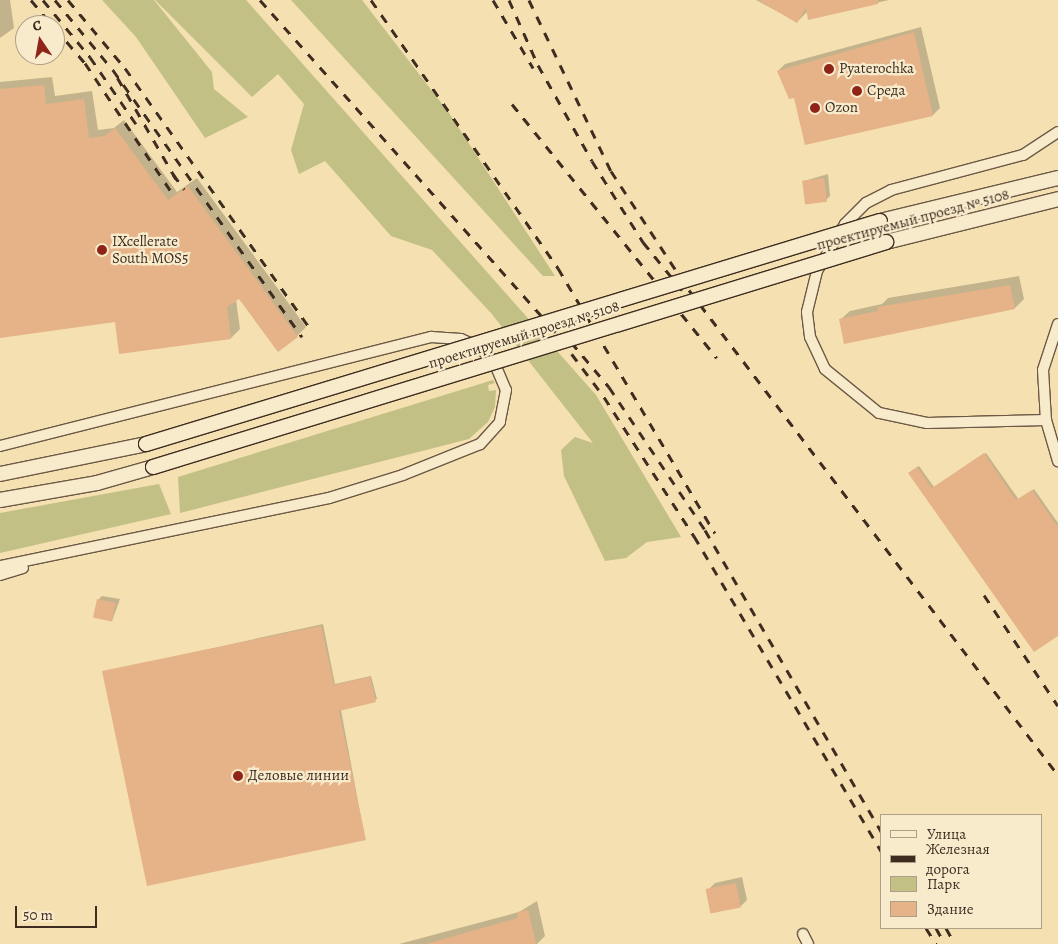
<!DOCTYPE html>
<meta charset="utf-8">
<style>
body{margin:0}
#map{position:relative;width:1058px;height:944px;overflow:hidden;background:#f4e0b0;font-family:Alegreya,serif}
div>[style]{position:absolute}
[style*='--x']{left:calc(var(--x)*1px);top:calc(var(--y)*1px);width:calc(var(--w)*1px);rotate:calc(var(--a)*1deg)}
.green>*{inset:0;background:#c3c086}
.shadow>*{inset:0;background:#0003}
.building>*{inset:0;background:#e6b288;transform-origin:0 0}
.roads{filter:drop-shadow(1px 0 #6c5945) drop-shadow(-1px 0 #6c5945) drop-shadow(0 1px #6c5945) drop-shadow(0 -1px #6c5945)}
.minor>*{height:10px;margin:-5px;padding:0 5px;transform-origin:5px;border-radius:5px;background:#f8ebcc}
.secondary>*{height:14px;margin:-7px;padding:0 7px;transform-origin:7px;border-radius:7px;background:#f8ebcc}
.rail>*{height:3px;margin-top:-1.5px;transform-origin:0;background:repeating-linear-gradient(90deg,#3e2c21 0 9px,transparent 0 18px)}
.bridges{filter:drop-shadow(1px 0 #3e2c21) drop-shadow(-1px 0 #3e2c21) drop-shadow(0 1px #3e2c21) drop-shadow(0 -1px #3e2c21)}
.secondary-bridge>*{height:14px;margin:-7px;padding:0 7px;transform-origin:7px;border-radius:7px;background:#f8ebcc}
.dots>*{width:14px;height:14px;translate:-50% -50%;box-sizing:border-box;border:2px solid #f8ebcc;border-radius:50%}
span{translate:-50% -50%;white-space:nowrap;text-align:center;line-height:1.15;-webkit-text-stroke:4.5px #f8ebcc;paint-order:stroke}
.poi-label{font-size:15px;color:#3e2c21}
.left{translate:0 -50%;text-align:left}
.street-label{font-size:15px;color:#3e2c21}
.legend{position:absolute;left:880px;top:814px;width:162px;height:115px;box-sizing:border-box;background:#f8ebcc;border:1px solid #ae9f88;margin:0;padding:6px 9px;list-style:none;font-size:15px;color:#3e2c21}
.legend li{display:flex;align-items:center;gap:10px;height:25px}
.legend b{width:25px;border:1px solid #ae9f88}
.north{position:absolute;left:15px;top:15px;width:50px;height:50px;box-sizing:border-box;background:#f8ebcc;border:1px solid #ae9f88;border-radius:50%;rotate:348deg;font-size:14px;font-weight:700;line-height:20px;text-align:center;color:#3e2c21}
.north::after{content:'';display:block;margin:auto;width:18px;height:22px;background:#8f2418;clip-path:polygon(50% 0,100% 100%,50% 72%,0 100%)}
.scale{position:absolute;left:15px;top:906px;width:82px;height:22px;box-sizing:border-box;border:2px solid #3e2c21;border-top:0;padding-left:6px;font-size:15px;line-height:18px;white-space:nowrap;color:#3e2c21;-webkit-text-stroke:4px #f8ebcc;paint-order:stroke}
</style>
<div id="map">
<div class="green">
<div style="clip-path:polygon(102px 0,154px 0,212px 72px,214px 89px,248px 117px,205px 138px,136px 37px)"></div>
<div style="clip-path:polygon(155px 0,246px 0,596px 395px,681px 537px,647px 542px,626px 558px,605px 561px,564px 476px,561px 450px,575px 437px,593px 443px,491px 313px,432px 250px,391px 236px,325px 161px,299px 174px,291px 150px,304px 104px,278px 74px,252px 97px)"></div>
<div style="clip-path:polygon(291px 0,362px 0,449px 113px,555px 276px,543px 276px)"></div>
<div style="clip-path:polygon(493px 380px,495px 383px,488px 385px,489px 391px,496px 390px,495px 407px,488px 422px,469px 439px,180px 513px,178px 477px)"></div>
<div style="clip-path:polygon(159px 484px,171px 514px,0 553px,0 513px)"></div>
</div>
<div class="shadow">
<div style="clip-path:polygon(0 0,10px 0,14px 28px,0 38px)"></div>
<div style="clip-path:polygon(756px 0,889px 0,809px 18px,808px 11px,797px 22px)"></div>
<div style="clip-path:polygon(921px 27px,940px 108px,933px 115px,806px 144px,795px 96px,778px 71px,785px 64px)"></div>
<div style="clip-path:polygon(52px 77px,55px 96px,92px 91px,98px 130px,114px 128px,124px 120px,177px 192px,197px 178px,306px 327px,297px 336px,278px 350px,240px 298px,236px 300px,240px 329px,231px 338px,116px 321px,0 337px,0 82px)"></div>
<div style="clip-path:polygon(828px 174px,830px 196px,826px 200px,804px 181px)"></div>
<div style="clip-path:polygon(1019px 276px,1024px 299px,1015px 308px,840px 320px,850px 311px,882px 304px,888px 298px)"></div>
<div style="clip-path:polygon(986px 453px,1019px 500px,1034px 489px,1058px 523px,1058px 634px,911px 471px,919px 466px,934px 487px)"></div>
<div style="clip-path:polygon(102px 596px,120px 599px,112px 621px,98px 600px)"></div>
<div style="clip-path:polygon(323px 624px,335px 684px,371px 676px,377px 699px,341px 710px,365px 839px,104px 672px)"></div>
<div style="clip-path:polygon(742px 877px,747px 900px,740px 907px,708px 890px,715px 883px)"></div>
<div style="clip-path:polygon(537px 901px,545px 936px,537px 944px,399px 944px,519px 912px)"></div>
</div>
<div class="building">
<div style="clip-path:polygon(758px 0,878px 0,878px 4px,808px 20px,806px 8px,797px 23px)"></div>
<div style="clip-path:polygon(914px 32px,933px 116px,805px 145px,794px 98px,789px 99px,777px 71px)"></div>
<div style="clip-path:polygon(44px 85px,46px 104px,84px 99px,89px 138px,104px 136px,115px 128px,168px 200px,188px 186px,298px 337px,278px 352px,239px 299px,227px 307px,231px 339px,119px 354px,115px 322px,0 338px,0 89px)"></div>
<div style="left:824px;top:178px;width:24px;height:22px;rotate:83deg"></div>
<div style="clip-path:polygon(1010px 285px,1015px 309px,844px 344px,839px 319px,878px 311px,877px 307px)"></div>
<div style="clip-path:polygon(984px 453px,1016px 500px,1032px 490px,1058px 527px,1058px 636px,1034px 652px,908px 473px,917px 467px,932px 488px)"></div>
<div style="left:97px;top:599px;width:19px;height:19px;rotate:12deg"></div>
<div style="clip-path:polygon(321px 626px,334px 685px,370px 677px,376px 702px,339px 711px,366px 840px,147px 886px,102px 671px)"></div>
<div style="left:736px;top:883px;width:25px;height:31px;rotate:79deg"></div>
<div style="clip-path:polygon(528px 910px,536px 944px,426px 944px,518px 918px,517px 912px)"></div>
</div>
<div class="roads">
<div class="minor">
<div style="--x:1058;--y:324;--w:48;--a:108.1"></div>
<div style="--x:1043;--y:370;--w:50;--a:86.6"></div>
<div style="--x:1046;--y:420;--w:43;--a:73.7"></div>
<div style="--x:1046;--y:420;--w:119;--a:178.6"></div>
<div style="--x:927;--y:423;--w:49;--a:-168.2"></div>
<div style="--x:879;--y:413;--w:70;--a:-140.8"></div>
<div style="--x:825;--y:369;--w:35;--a:-115"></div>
<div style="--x:810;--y:337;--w:25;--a:-97"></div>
<div style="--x:807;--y:312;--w:42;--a:-76.3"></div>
<div style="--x:817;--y:271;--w:55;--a:-59.2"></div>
<div style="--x:845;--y:224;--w:30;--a:-45"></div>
<div style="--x:866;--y:203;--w:28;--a:-27"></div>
<div style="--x:891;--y:190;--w:137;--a:-14.9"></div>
<div style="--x:1023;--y:155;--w:42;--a:-33.3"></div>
<div style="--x:0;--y:446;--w:445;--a:-14.2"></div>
<div style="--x:431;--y:337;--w:30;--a:4"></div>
<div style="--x:461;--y:339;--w:20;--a:24"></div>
<div style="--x:479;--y:347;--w:21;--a:45"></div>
<div style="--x:494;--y:362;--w:30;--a:67"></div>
<div style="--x:506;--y:390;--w:33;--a:101"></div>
<div style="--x:500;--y:422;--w:30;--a:132"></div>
<div style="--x:480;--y:444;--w:83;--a:158.1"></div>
<div style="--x:403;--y:475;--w:77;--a:162.7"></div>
<div style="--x:329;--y:498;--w:336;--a:168.3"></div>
<div style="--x:0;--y:575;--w:24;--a:-17"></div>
<div style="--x:803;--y:934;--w:11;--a:63"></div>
</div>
<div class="secondary">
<div style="--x:880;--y:221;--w:183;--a:-13.6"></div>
<div style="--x:886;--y:242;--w:177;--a:-14"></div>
<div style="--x:0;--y:474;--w:149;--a:-11.6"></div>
<div style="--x:0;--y:500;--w:98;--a:-9.9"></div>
<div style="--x:97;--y:483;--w:58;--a:-15.9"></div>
</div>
</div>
<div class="rail">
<div style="--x:31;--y:0;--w:33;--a:50"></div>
<div style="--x:43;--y:0;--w:74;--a:50.5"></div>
<div style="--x:90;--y:57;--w:81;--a:55.5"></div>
<div style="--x:55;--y:0;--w:91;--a:50.4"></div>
<div style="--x:68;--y:0;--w:89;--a:50"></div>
<div style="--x:125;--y:68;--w:323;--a:54.6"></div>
<div style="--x:260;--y:0;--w:436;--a:48.3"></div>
<div style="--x:550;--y:325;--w:90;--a:53.1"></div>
<div style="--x:604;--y:397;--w:166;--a:57.1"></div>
<div style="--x:694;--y:536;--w:369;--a:59.3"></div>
<div style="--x:371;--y:0;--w:327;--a:55.1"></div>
<div style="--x:558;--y:268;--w:308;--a:59.4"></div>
<div style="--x:493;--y:0;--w:79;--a:59.5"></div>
<div style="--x:509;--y:0;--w:71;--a:66"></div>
<div style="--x:538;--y:65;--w:110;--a:60.6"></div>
<div style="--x:592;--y:161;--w:96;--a:57.8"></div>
<div style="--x:643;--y:242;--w:62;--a:50.9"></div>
<div style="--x:529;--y:0;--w:190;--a:64.4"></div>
<div style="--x:611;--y:171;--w:142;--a:56.8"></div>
<div style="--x:689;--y:290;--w:609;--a:52.74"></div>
<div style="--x:55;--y:28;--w:46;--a:49.4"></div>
<div style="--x:85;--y:63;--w:160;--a:56.2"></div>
<div style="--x:512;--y:104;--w:326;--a:51.1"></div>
<div style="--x:173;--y:174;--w:19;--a:54"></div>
<div style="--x:176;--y:179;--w:126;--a:-120"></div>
<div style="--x:113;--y:70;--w:327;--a:54.7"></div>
<div style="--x:571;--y:342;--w:59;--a:49.8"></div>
<div style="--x:609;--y:387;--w:172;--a:56.1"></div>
<div style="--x:705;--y:530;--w:351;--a:59.7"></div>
<div style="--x:984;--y:595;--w:133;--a:56.3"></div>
<div style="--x:926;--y:928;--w:19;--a:58"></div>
<div style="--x:936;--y:928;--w:18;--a:61"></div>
<div style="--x:946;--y:928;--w:18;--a:61"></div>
</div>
<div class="bridges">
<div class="secondary-bridge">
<div style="--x:146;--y:444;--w:767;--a:-16.9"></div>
<div style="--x:153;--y:467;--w:767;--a:-17.06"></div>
</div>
</div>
<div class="dots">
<div style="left:829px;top:69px;background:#8f2418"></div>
<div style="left:857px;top:91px;background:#8f2418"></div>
<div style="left:815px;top:108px;background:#8f2418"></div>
<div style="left:102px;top:250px;background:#8f2418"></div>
<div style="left:238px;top:776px;background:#8f2418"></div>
</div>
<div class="poi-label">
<span class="left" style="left:839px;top:69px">Pyaterochka</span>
<span class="left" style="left:867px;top:91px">Среда</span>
<span class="left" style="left:825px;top:108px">Ozon</span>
<span class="left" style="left:112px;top:250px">IXcellerate<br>South MOS5</span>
<span class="left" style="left:248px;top:776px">Деловые линии</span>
</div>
<div class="street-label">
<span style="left:913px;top:220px;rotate:-15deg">проектируемый проезд № 5108</span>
<span style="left:524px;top:335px;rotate:-17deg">проектируемый проезд № 5108</span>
</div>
<ul class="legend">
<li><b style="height:6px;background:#f8ebcc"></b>Улица</li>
<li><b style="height:6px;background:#3e2c21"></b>Железная дорога</li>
<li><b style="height:14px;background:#c3c086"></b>Парк</li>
<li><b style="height:14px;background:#e6b288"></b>Здание</li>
</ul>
<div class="north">С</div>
<div class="scale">50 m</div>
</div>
